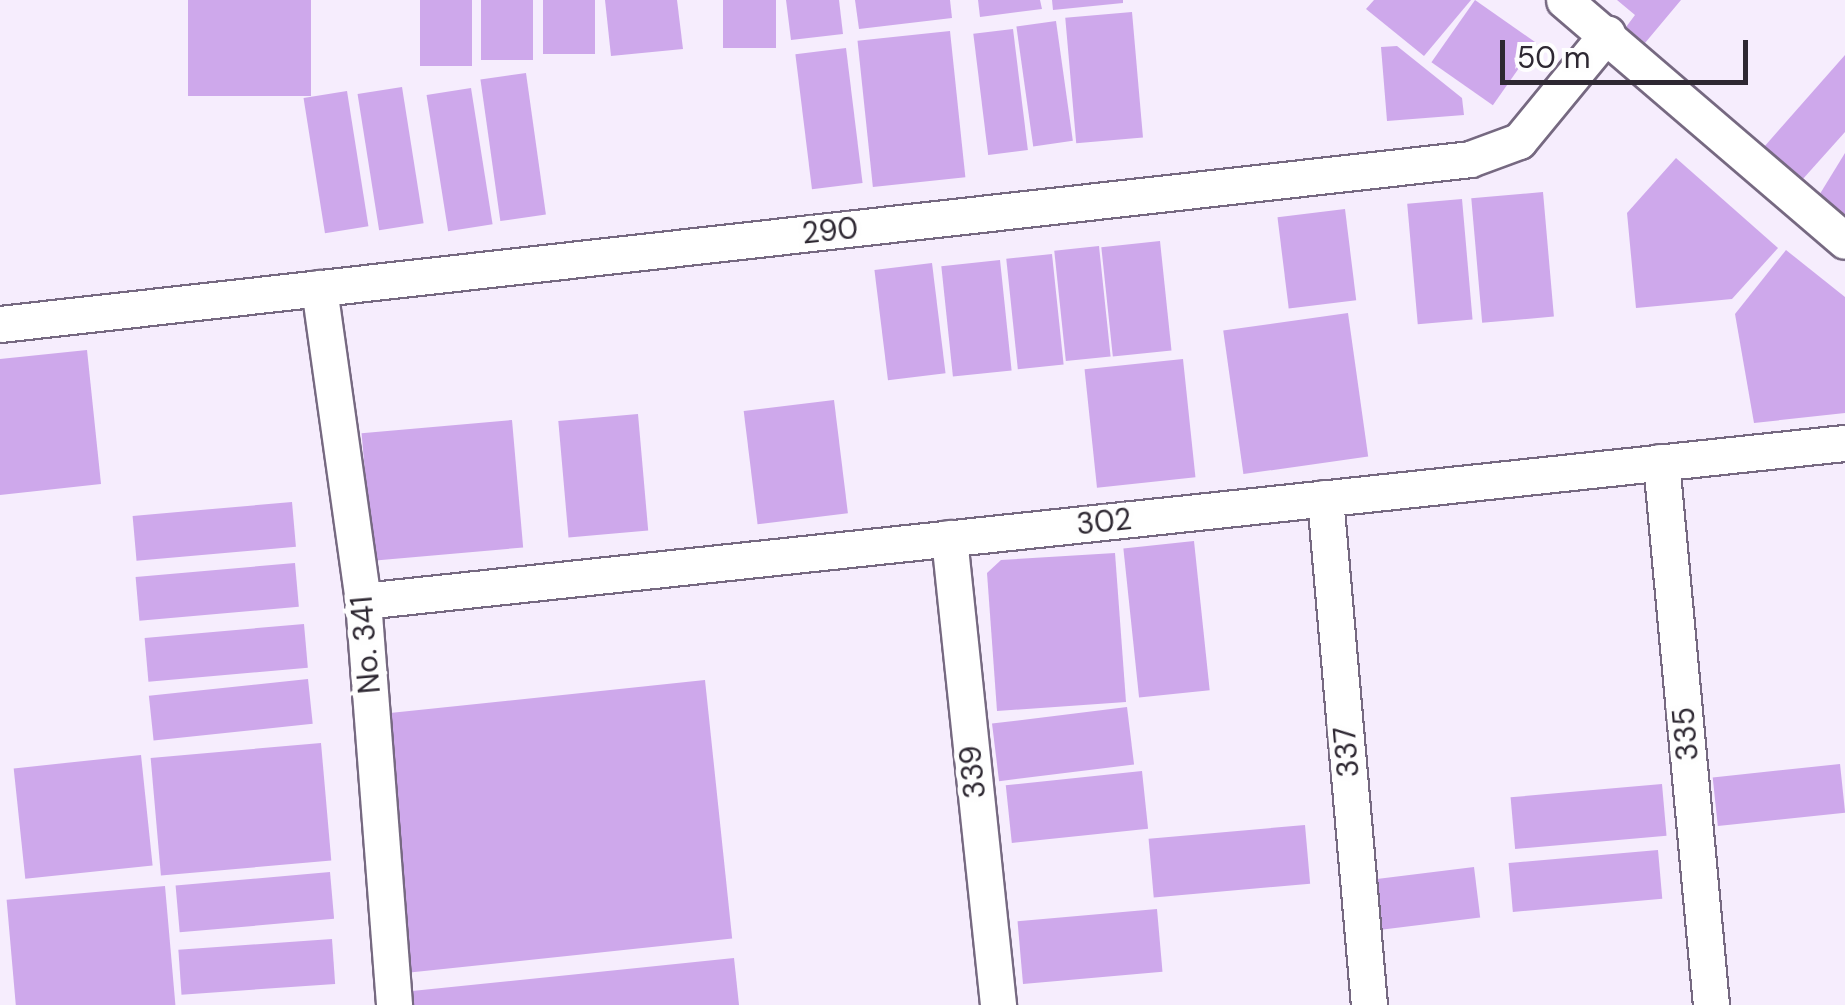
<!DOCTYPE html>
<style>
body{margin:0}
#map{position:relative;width:1845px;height:1005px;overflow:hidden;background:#f6edfd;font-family:"DM Sans",sans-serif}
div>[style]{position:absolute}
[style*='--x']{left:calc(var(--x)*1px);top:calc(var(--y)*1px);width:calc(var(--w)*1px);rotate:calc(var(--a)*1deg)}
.building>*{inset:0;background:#cea8eb;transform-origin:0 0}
.roads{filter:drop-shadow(2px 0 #766981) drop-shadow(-2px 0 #766981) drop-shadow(0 2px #766981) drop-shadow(0 -2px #766981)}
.minor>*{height:35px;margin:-17.5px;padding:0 17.5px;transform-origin:17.5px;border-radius:17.5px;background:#fff}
span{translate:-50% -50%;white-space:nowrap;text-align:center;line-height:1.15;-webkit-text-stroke:10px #fefefe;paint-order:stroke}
.street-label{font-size:30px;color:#2e2832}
.scale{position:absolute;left:1500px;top:40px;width:248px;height:45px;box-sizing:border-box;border:5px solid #2e2832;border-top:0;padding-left:12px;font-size:30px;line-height:35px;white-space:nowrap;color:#2e2832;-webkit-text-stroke:8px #fefefe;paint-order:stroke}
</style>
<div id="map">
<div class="building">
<div style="left:188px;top:0;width:123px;height:96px"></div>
<div style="left:420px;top:0;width:52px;height:66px"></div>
<div style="left:481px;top:0;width:52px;height:60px"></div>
<div style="left:543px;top:0;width:52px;height:54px"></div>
<div style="clip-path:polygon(605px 0,677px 0,683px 49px,611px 56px)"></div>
<div style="left:723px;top:0;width:53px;height:48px"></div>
<div style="clip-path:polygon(786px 0,839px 0,843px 34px,791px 40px)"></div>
<div style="clip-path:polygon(855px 0,950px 0,952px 18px,859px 29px)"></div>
<div style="clip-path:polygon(978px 0,1040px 0,1042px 9px,980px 17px)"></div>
<div style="clip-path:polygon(1052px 0,1123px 0,1123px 3px,1053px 10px)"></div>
<div style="clip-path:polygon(1374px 0,1471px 0,1424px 56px,1366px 9px)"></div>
<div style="left:1475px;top:0;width:75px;height:76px;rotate:35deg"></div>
<div style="clip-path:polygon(1617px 0,1681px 0,1645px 43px,1626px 27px,1635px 15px)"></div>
<div style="left:1132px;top:12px;width:126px;height:67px;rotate:85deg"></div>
<div style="left:1056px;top:21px;width:121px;height:40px;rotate:82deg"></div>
<div style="left:1013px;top:29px;width:122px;height:40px;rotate:83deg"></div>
<div style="left:950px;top:31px;width:147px;height:93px;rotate:84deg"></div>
<div style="clip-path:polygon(1397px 46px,1462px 98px,1464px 115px,1387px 121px,1381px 47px)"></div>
<div style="left:846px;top:48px;width:136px;height:51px;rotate:83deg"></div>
<div style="clip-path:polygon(1845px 55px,1845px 132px,1802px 180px,1764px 147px)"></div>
<div style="left:526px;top:73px;width:143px;height:46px;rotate:82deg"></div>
<div style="left:402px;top:87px;width:138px;height:45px;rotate:81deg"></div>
<div style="left:471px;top:88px;width:138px;height:45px;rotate:81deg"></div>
<div style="left:347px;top:91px;width:137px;height:44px;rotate:81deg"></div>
<div style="clip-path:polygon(1845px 153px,1845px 220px,1818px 197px)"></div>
<div style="clip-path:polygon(1676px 158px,1778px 248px,1732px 299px,1636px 308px,1627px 213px)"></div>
<div style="left:1543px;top:192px;width:125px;height:72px;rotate:85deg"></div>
<div style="left:1462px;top:199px;width:121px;height:55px;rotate:85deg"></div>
<div style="left:1345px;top:209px;width:92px;height:68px;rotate:83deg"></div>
<div style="left:1160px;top:241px;width:110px;height:59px;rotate:84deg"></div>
<div style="left:1099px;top:246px;width:111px;height:45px;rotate:84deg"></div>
<div style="clip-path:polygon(1786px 250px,1845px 297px,1845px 413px,1754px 423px,1735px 314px)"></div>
<div style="left:1052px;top:254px;width:111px;height:46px;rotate:84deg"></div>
<div style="left:1000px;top:260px;width:111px;height:59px;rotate:84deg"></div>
<div style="left:932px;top:263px;width:111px;height:58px;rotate:83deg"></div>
<div style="left:1348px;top:313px;width:145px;height:126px;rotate:82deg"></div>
<div style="clip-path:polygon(87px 350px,101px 484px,0 495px,0 359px)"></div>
<div style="left:1183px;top:359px;width:119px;height:99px;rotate:84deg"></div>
<div style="left:834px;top:400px;width:114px;height:91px;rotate:83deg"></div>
<div style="left:638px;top:414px;width:117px;height:80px;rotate:85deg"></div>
<div style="left:512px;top:420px;width:128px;height:151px;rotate:85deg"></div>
<div style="left:292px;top:502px;width:45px;height:160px;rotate:85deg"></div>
<div style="left:1194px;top:541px;width:150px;height:71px;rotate:84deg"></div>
<div style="clip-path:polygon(1115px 553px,1126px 702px,997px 711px,987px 573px,1001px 560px)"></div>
<div style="left:295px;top:563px;width:44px;height:160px;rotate:85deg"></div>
<div style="left:304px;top:624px;width:44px;height:160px;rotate:85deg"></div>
<div style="left:308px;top:679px;width:45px;height:160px;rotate:84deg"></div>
<div style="left:705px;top:680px;width:260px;height:324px;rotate:84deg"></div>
<div style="left:1127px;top:707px;width:58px;height:136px;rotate:83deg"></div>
<div style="left:321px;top:743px;width:118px;height:171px;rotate:85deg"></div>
<div style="left:141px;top:755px;width:111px;height:128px;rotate:84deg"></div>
<div style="left:1840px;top:764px;width:49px;height:128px;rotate:84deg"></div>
<div style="left:1142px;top:771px;width:58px;height:137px;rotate:84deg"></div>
<div style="left:1662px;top:784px;width:52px;height:152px;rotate:85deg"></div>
<div style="left:1305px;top:825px;width:59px;height:157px;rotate:85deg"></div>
<div style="left:1658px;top:850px;width:49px;height:150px;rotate:85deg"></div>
<div style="left:1474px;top:867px;width:51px;height:104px;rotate:83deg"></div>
<div style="left:330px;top:872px;width:47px;height:155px;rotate:85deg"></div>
<div style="left:165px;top:886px;width:120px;height:159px;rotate:85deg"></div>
<div style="left:1157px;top:909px;width:63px;height:140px;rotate:85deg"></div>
<div style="left:332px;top:939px;width:45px;height:154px;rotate:86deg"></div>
<div style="clip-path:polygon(734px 958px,739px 1005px,413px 1005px,412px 991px)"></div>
</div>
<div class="roads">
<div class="minor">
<div style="--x:1564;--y:0;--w:370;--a:40.6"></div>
<div style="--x:319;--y:288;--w:316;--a:82"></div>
<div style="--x:363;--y:601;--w:405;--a:85.6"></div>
<div style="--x:0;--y:324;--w:1479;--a:-6.4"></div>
<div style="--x:1470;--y:159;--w:52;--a:-20.2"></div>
<div style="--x:1519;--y:141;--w:139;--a:-50.6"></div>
<div style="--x:1661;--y:462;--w:545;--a:84.74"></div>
<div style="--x:1325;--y:498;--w:509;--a:85.04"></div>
<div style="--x:949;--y:538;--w:470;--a:84"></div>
<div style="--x:363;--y:601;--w:1490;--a:-6.09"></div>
</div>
</div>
<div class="street-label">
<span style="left:830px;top:231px;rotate:-6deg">290</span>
<span style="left:1104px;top:522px;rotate:-6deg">302</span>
<span style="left:366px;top:645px;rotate:-95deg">No. 341</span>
<span style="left:1686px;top:734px;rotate:-95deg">335</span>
<span style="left:1347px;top:752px;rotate:-95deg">337</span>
<span style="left:973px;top:772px;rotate:-96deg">339</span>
</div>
<div class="scale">50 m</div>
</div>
